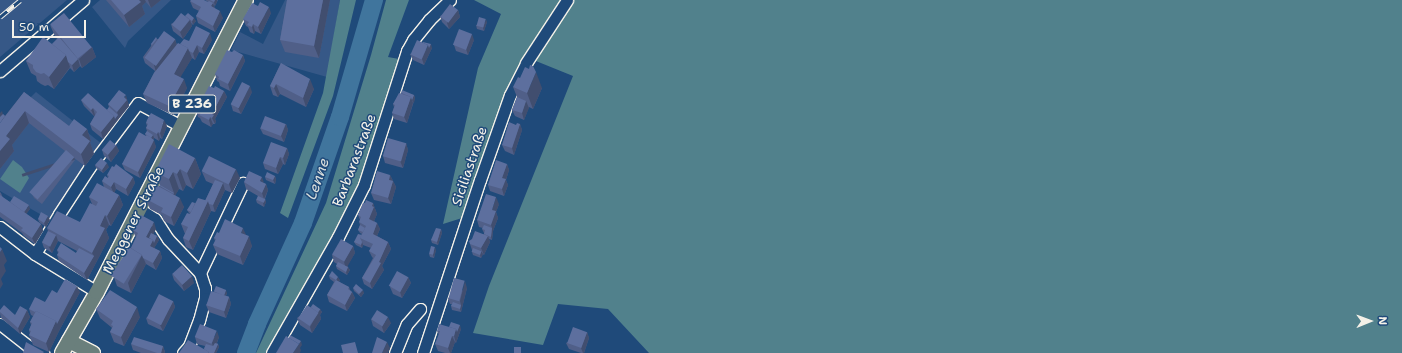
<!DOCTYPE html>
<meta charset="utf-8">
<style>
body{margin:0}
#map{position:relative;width:1402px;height:353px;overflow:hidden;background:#1f4a7a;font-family:"Shantell Sans",sans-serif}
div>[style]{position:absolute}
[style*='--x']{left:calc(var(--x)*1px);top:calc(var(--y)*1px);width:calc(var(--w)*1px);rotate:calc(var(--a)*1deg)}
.built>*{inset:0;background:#365887}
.green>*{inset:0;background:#51818c}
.river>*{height:18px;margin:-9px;padding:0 9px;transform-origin:9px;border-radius:9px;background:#40759d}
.roads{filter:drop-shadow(1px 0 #f4f1e8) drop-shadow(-1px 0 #f4f1e8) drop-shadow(0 1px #f4f1e8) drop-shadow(0 -1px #f4f1e8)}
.minor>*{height:11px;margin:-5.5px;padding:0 5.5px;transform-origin:5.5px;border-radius:5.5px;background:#1f4a7a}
.major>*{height:14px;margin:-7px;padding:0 7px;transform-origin:7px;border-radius:7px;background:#6a7f7c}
.rail>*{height:4.5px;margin-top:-2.25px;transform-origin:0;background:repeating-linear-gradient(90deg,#1f4a7a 0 9px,#f4f1e8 0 18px);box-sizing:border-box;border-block:1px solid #f4f1e8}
.wall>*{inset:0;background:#505f88}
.shaded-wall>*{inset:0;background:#414e6f;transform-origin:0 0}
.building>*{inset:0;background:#5d6f9e;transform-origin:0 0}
span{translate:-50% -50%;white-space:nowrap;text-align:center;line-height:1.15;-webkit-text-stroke:3px #1f4a7a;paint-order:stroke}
.shield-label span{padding:1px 3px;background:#1f4a7a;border:1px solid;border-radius:3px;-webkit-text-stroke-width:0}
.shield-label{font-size:13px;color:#f4f1e8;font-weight:700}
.street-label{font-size:14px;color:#f4f1e8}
.water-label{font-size:15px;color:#d9dedd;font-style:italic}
.north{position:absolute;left:1350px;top:301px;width:40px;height:40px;-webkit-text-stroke:3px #1f4a7a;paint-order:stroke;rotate:89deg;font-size:11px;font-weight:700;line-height:16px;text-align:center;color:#f4f1e8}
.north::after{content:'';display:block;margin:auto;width:14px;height:18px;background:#f4f1e8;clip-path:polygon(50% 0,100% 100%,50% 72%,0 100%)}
.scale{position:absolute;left:12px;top:20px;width:74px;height:18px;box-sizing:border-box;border:2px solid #f4f1e8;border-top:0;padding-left:5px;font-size:12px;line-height:14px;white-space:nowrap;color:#f4f1e8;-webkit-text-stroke:3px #1f4a7a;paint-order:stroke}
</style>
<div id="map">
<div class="built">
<div style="clip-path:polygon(0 0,67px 0,0 57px)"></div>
<div style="clip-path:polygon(100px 0,171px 0,128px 41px,125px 48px,92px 7px)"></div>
<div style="clip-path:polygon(285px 0,340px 0,327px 77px,231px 50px,240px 32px,263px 44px)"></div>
<div style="clip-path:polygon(36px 92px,102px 144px,52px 221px,0 191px,0 128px)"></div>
</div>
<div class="green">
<div style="clip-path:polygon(340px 0,356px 0,333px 96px,288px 218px,280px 213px,323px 93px)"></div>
<div style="clip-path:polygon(386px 0,409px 0,388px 57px,399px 59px,361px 180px,336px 231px,285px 318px,267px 353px,256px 353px,326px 203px,371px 55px)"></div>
<div style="clip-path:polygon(474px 0,1402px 0,1402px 353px,649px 353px,608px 309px,558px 304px,543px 345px,473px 333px,489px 286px,573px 76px,526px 57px,462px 218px,443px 224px,478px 68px,501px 14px)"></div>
<div style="clip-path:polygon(13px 160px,22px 167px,29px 178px,20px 193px,0 179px)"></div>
</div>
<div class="river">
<div style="--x:246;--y:353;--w:31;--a:-69"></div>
<div style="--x:257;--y:324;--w:111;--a:-65.5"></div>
<div style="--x:303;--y:223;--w:112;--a:-70.8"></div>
<div style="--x:340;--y:117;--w:122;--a:-73.8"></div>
</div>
<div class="roads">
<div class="minor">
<div style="--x:0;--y:71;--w:109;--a:-40.5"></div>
<div style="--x:138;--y:208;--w:20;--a:33"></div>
<div style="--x:155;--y:219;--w:24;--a:57"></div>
<div style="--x:168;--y:239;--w:47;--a:46.7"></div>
<div style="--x:200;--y:273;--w:16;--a:72"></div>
<div style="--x:205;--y:288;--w:10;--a:90"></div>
<div style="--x:205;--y:298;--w:23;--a:105"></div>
<div style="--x:199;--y:320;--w:28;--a:111"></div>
<div style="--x:189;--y:346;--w:9;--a:131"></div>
<div style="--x:0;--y:227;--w:44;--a:37.6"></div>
<div style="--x:35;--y:254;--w:73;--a:31.5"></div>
<div style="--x:35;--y:254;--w:47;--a:-59"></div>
<div style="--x:59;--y:214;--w:55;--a:-56.9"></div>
<div style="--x:89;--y:168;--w:81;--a:-53"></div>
<div style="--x:138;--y:103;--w:49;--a:28.1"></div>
<div style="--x:200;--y:273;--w:100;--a:-64.5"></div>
<div style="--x:0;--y:324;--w:36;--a:38"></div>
<div style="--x:28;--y:346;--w:17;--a:25"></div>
<div style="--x:272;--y:353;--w:133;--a:-60.4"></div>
<div style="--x:338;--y:237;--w:58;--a:-63.4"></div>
<div style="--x:364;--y:185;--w:141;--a:-72.2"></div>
<div style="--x:407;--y:51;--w:13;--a:-61"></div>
<div style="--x:413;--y:40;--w:26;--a:-51"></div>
<div style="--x:429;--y:20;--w:29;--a:-44"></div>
<div style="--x:395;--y:353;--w:31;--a:-68"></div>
<div style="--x:407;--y:324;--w:20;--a:-49"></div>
<div style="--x:423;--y:353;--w:182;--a:-71.8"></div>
<div style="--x:480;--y:180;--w:90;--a:-70.6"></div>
<div style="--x:510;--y:95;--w:36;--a:-63"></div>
<div style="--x:526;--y:63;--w:75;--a:-56.9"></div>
</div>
<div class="major">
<div style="--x:69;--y:341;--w:27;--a:27"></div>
<div style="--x:62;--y:353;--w:70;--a:-60.2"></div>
<div style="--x:97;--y:292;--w:328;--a:-63"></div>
</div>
</div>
<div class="rail">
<div style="--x:0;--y:17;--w:26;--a:-40"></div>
</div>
<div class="wall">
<div style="clip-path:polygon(106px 0,161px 0,151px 8px,146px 2px,142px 6px,145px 14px,129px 27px)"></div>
<div style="clip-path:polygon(205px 0,218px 0,215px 6px,214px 5px,215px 9px,223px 18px,215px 32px,198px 23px,196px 16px,199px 11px,193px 8px,190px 1px,208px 2px)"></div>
<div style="clip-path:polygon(287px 0,330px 0,319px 58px,285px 52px,280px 40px)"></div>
<div style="clip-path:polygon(458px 10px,460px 17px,449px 29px,442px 22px,440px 16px)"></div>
<div style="clip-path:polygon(271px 13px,261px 34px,255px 31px,254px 34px,250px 32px,248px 27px,246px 26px,243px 19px)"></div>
<div style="clip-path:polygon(185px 16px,196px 21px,193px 25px,191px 23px,192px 26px,183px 39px,173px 31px,171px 24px)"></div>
<div style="clip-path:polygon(487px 22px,484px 31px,477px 29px,476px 25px)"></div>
<div style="clip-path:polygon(50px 25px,92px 47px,96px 57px,82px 68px,80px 66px,74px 72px,70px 68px,54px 89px,48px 85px,45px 86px,41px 84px,37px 81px,36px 76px,31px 73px,26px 61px,52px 44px,57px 39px,54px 34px)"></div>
<div style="clip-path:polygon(157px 39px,175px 39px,177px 45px,189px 41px,212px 40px,204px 54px,199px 52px,195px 60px,192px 58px,180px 77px,187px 88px,173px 115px,147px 103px,143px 94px,155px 71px,145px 63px,143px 57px,151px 46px,151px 44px)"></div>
<div style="clip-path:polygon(474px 40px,468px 55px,456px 51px,454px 45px)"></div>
<div style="clip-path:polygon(432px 48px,424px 65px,413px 60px,410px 54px)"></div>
<div style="clip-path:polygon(243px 55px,245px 61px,230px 91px,220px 86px,219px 82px,217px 81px,215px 74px)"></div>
<div style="clip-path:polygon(281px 63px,314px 89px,306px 107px,280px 94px,278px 97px,273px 95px,270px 86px)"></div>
<div style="clip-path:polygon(513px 87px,542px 88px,533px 109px,529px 107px,524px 120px,515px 116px,512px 110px,517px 97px)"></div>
<div style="clip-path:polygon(214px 88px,224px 91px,227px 97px,215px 119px,216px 121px,215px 124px,213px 124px,211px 127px,202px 122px,200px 118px,198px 117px,196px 110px)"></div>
<div style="clip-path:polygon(24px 92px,69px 126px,87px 129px,91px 141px,90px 142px,94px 154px,85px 166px,74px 158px,75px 160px,42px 204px,34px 198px,32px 194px,65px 151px,29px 123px,12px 145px,14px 151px,0 169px,3px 114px,5px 116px)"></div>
<div style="clip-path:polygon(252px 92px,241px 114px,233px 111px,231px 104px)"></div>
<div style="clip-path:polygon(401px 93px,414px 95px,415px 98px,407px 123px,394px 119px,392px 113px,394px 107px,393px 104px)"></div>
<div style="clip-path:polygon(81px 100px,107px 110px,109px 107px,108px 104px,128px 102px,129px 106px,103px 139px,92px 130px,90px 124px,95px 115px,94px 116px,84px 106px)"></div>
<div style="clip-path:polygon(146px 123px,167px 126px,162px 139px,160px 138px,159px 141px,154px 138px,153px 140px,156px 147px,140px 178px,125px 170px,122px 164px,146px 136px,145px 134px,147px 131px,146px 128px,147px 126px)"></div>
<div style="clip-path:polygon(286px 124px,288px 130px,284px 142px,263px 134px,260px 128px)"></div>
<div style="clip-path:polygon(520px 124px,522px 130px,514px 155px,505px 151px,502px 145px,516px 125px)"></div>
<div style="clip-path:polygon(406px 143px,408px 150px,403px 168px,385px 163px,383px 156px)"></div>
<div style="clip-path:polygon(116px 145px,119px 151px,111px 162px,104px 156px,102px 150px)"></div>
<div style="clip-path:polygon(287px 148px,289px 154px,285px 165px,283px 164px,278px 174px,265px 169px,263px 163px)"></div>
<div style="clip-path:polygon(195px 158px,201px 174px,193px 189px,186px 185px,183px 191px,179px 189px,175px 195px,184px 207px,174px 226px,164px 221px,162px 215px,150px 209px,146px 199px,160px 185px,155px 172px)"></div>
<div style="clip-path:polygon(507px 164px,509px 170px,506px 180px,508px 185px,504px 196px,490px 191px,488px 185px)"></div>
<div style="clip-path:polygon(95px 165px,109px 167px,103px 173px,96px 168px)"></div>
<div style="clip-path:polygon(202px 172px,240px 178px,232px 193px,225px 190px,215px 212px,211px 211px,193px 250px,186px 247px,183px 238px,185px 234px,181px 224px,190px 214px,189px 213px,187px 210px,195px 203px,205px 201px,213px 184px,206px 181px)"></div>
<div style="clip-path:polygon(107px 175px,133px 177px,135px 183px,128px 196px,116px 189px,114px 193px,119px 195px,123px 205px,111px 226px,109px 225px,106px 230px,109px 238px,87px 280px,59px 261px,57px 255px,58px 253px,57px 250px,76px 253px,77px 251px,58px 241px,52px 253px,44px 248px,42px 242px,48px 231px,47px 228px,80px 222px,92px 204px,89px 197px,104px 187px,102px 181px,108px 178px)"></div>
<div style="clip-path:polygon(390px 175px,396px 187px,391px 204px,374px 200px,371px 193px)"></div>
<div style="clip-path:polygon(275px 176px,276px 180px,275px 184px,266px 180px,265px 177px)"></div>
<div style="clip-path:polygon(244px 182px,264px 183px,266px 184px,268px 190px,265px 199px,266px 202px,264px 207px,257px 203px,256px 200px,258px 196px,246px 189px)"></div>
<div style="clip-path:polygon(0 192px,1px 193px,3px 198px,10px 202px,30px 209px,26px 214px,41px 224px,43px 231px,35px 244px,24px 236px,22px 233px,0 217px)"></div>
<div style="clip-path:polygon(365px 203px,373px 203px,377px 214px,374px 221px,377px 223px,380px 229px,377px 236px,388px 242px,391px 249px,382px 266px,384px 270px,372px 289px,364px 284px,362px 278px,373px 258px,372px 257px,369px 251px,371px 248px,363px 245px,362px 248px,356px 245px,354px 242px,362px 234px,360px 233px,358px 230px,360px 225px,359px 222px,360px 220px,358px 215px)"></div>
<div style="clip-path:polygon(499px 204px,496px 212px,498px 218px,493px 231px,492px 240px,489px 239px,490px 242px,484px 255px,483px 254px,481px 258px,473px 255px,472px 252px,472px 250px,470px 244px,484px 234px,484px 233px,482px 229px,483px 228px,479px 227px,477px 220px)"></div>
<div style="clip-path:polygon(38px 219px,50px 220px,46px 227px,39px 222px)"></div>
<div style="clip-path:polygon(156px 229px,153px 234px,157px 236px,159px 240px,154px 248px,160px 251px,162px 258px,156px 270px,146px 264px,131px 293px,117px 286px,114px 277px,131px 248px,136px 237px,135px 236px,133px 230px)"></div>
<div style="clip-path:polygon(441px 229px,442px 233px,438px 245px,432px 243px,431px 240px)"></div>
<div style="clip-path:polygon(219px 233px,246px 235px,252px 246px,243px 265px,217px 254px,213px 245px,215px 241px,214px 238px)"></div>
<div style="clip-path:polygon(353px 246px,355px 253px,347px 266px,348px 267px,350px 270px,347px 275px,337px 269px,336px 266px,337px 264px,334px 262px,332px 255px)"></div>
<div style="clip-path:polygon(436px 250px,434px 258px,430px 257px,429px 254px)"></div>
<div style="clip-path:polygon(172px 274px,194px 283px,184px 291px,174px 280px)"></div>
<div style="clip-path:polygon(329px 276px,340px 280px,339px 282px,349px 287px,350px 290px,352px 292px,355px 298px,347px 311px,329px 302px,327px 295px,334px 282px,330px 279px)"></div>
<div style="clip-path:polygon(408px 277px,411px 283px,402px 298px,393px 294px,390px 287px)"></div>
<div style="clip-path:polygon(353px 288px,364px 293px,361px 297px,354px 291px)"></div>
<div style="clip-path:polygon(467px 288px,461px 312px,452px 310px,451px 306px,452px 304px,450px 304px,448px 298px)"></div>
<div style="clip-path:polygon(80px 292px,59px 331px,49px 352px,33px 345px,29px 335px,30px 334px,29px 330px,31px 325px,30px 322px,33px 316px,31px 315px,29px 309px,45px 302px,57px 293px)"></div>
<div style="clip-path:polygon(214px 292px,227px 293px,226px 296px,229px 297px,231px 304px,226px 318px,209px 312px,206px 305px)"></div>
<div style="clip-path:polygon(173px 301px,175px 307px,163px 331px,148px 324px,146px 318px)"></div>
<div style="clip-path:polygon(311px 307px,320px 309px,322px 312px,320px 315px,321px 319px,312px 333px,300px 325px,297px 318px)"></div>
<div style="clip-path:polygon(96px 309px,140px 317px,124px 346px,114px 342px,110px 332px,112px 328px,111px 327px,100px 318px)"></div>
<div style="clip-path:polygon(0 310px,15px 315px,27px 310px,30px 317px,20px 334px,1px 318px,0 314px)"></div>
<div style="clip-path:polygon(371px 319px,391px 323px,384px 333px,373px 326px)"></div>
<div style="clip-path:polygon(449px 327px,461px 329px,456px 343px,455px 342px,451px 353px,445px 353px,438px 351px,435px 344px,439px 335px,437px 331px)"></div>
<div style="clip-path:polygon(587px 332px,589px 338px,584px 353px,581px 353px,569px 349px,566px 343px)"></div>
<div style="clip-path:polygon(195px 337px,219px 337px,217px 343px,218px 344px,219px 347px,216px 353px,179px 353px,204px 349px,205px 346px,197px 344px)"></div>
<div style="clip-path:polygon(131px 344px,163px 346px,165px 352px,165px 353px,141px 353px,133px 350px)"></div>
</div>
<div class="shaded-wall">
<div style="clip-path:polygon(137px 0,145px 0,146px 2px,142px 6px,145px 14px,129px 27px,124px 15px)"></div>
<div style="clip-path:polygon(148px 0,161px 0,151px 8px)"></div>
<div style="clip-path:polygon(215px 0,217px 0,217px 2px,215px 6px,214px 2px)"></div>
<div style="clip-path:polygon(323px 0,330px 0,319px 58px,314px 46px)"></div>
<div style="clip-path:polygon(213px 3px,215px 9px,211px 6px)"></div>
<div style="clip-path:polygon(269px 7px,271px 13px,261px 34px,258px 27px)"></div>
<div style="clip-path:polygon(458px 10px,460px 17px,449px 29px,447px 23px)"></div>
<div style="clip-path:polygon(220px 11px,223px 18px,215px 32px,213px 26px)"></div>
<div style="clip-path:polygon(194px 18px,196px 21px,193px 25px,192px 21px)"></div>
<div style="clip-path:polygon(486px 19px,487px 22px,484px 31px,483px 28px)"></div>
<div style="clip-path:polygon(190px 20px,192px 26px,183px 39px,180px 32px)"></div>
<div style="clip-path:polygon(253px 24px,255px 31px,254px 34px,252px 27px)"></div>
<div style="clip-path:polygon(210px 33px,212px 40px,204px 54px,202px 48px)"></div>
<div style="clip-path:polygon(472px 34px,474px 40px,468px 55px,466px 49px)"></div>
<div style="clip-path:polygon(175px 39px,177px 46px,156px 72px,154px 65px)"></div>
<div style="clip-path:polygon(431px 44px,432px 48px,424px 65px,422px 59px,428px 45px)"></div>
<div style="clip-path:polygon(197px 45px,199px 52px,195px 60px,193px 53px)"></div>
<div style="clip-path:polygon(92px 47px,96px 57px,82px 68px,79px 59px)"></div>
<div style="clip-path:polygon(188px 48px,192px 58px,177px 83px,174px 74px)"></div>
<div style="clip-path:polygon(66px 55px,70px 67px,54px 89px,49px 77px)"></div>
<div style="clip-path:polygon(243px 55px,245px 61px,230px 91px,228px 84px)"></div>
<div style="clip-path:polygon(78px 59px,80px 66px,74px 72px,72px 65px)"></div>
<div style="clip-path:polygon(536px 72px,542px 88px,533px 109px,527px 93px)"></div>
<div style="clip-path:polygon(184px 79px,187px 88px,173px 115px,169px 106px)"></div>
<div style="clip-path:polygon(310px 79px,314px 89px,306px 107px,303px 98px)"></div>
<div style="clip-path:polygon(276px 84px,280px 94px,278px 97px,274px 88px)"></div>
<div style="clip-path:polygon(250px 86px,252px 92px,241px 114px,238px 108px)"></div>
<div style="clip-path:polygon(224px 91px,227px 97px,215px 119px,216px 121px,215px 124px,212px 118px,212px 114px)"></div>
<div style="clip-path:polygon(126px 95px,129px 106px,119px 118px,117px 112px)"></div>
<div style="clip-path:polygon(414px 95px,415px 98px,414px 103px,412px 100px)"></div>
<div style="clip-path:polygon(411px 97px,413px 103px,407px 123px,404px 117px)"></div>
<div style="clip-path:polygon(526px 101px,529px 108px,524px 120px,522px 113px)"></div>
<div style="clip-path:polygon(93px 108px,95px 115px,94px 116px,91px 110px)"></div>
<div style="clip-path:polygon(2px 111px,4px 118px,0 122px,0 113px)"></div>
<div style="clip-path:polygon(25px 111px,29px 123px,12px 145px,14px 151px,0 169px,0 151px,6px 136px)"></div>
<div style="clip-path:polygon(118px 115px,119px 118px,103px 139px,101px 132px,114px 116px)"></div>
<div style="clip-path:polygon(210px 117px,213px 124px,211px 127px,209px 120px)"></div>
<div style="clip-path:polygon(164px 120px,167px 126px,162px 139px,160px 133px)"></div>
<div style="clip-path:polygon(286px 124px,288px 130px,284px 142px,281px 136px)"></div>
<div style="clip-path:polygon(520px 124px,522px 130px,514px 155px,512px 148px)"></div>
<div style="clip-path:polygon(87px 129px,91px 141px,90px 142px,94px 154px,85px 166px,81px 154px,82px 135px)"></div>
<div style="clip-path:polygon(158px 132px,160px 138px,159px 141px,157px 134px)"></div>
<div style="clip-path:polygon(153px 135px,154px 138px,153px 141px,151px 138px)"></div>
<div style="clip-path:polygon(154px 140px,156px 147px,140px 178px,138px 172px)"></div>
<div style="clip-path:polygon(406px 143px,408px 150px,403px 168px,400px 161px)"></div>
<div style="clip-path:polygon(116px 145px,119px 151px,111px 162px,108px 155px)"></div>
<div style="clip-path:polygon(287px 148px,289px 154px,285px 165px,283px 158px)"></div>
<div style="left:74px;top:157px;width:3px;height:55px;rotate:72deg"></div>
<div style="clip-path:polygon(280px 157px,283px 164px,278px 174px,276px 168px)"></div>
<div style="clip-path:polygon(195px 158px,201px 174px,193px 189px,187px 173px)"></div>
<div style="clip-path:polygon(107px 163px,109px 167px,103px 173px,102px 170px)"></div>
<div style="clip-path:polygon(507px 164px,509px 170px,506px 180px,508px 185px,504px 196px,502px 189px,502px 178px)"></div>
<div style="clip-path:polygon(180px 169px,186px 185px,183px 191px,177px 174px)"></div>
<div style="clip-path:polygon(236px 169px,240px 178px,232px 193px,229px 184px)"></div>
<div style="clip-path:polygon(173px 172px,179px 189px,172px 201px,171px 198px,174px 193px,169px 179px)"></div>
<div style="clip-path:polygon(390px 175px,393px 181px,389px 180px)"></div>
<div style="clip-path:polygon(275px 176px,276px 180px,275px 184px,273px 180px)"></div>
<div style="clip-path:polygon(133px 177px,135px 183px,128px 196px,126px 189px)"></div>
<div style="clip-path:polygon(262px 177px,264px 183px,260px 181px)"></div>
<div style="clip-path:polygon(393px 181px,396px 187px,391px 204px,388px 198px)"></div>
<div style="clip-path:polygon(114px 182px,116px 189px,114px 194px,111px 187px)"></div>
<div style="clip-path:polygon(223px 183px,225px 190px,215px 212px,213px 205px)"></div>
<div style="clip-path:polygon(266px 184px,268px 190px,264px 199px,262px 193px)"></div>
<div style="clip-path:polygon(119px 195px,123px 205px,111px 226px,107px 216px)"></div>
<div style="clip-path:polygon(496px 197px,499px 204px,496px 212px,498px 218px,493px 231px,492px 240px,491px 237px,492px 228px,491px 225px,492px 210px)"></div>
<div style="clip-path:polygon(180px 198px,184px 207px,174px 226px,171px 217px)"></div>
<div style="clip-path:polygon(265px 199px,266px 202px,264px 207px,263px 203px)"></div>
<div style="clip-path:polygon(208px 201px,211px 211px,193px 250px,189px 241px)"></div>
<div style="clip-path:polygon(373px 203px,377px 214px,372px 226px,369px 219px,372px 206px)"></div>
<div style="clip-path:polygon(29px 205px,30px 209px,24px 217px,23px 214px)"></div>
<div style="clip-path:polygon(105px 215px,109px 225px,106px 230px,109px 238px,87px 280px,84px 273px,94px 256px,92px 253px,100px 226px)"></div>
<div style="clip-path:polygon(48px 216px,50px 220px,46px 227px,44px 223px)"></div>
<div style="clip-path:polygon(154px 222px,156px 229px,150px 241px,146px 237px)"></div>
<div style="clip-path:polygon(377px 223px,380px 229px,375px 240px,373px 234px)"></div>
<div style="clip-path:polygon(41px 224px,43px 231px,35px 244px,32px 238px)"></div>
<div style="clip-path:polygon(243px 228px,247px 237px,241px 233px)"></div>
<div style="clip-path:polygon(441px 229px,442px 233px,438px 245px,437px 242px)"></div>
<div style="clip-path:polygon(56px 235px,58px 241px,52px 253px,49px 247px)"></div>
<div style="clip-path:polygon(157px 236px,159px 240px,152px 252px,150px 246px,153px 240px)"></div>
<div style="clip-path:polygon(249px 236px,252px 246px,243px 265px,240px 256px)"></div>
<div style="clip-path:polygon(488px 236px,490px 242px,484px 255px,481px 248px)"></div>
<div style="clip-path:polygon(362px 242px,363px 245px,362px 248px,361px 245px)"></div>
<div style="clip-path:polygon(388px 242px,391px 249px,382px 266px,384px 270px,372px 289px,370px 283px,379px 262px)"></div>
<div style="clip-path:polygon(353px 246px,355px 253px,346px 269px,344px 262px)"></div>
<div style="clip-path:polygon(435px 247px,436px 250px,434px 258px,433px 255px)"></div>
<div style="clip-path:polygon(2px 249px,7px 261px,4px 265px,6px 271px,1px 279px,3px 284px,0 289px,0 252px)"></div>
<div style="clip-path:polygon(160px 251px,162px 258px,156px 270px,153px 263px)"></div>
<div style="clip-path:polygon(481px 251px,483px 254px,481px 258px,480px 255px)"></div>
<div style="clip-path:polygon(142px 255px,146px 264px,131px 293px,128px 283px)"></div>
<div style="clip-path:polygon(348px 267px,350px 270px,347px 275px,346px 272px)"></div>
<div style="clip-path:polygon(192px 276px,194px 283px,184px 291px,182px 285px)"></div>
<div style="clip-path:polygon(338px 277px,340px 280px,338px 284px,336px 280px)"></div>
<div style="clip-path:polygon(408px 277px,411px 283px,402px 298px,400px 292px)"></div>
<div style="clip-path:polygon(465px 281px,467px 288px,461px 312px,460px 309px,461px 305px,460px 301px)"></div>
<div style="clip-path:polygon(77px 286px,80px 292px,59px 331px,49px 352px,46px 343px,56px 321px)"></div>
<div style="clip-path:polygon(226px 290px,227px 293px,224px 301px,223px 298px)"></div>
<div style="clip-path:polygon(363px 290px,364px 293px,361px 297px,359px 294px)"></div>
<div style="clip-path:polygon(352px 292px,355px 298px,347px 311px,345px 305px)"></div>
<div style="clip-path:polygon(229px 297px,231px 304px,226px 318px,224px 312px)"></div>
<div style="clip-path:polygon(173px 301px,175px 307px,163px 331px,160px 325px)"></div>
<div style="clip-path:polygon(137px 307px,140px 317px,124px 346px,121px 337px)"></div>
<div style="clip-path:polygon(320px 309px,322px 312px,320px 315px,321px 319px,312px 333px,310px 327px)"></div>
<div style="clip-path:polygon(27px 310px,30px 317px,20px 334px,18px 328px)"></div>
<div style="clip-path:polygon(388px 317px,391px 323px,384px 333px,382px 327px)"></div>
<div style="clip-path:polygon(460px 325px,461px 329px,456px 343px,454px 336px,456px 329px)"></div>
<div style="clip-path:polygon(217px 331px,219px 337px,214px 350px,212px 343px)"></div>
<div style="clip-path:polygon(587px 332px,589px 338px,584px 353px,583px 353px,581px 348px)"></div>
<div style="clip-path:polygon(452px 336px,455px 342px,451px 353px,450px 353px,448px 348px)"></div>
<div style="clip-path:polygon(301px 341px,302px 345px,300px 348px,301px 350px,300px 353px,293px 353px)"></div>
<div style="clip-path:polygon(387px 342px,390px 348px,388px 353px,382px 353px)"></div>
<div style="clip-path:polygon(218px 344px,219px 347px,216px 353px,214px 353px)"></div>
<div style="clip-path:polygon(163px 346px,165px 353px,161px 353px)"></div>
</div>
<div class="building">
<div style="clip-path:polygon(111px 0,139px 0,141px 2px,124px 15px)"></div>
<div style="clip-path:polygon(191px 0,204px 0,208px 2px,209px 1px,213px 3px,211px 6px,220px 11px,213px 26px,196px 16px,201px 7px,190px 1px)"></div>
<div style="clip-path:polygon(210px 0,215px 0,214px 2px)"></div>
<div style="clip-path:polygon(287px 0,323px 0,314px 46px,280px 40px)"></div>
<div style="clip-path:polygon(260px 2px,269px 7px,258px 27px,253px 24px,252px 27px,247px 25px,249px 22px,243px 19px,252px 3px,258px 6px)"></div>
<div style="left:450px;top:4px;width:10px;height:16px;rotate:37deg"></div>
<div style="left:64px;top:13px;width:44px;height:18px;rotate:51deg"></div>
<div style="left:181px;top:13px;width:11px;height:15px;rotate:38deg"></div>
<div style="clip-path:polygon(188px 13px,194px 18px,192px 21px,185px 16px)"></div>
<div style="left:479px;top:17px;width:7px;height:9px;rotate:16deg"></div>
<div style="clip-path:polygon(196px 26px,210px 33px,202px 48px,197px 45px,193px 53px,189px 51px,188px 48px,180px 44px,184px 39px,189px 41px)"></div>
<div style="left:459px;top:29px;width:14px;height:17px;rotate:21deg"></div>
<div style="left:164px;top:31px;width:14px;height:33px;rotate:36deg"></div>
<div style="clip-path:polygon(43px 37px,66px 55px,49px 77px,44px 73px,41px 74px,36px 72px,33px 68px,33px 65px,26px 61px)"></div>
<div style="clip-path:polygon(59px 37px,78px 59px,72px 65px,68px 62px,66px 55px,52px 44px)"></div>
<div style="clip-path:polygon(156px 37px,157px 39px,152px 45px,151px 44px)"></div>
<div style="left:417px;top:40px;width:12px;height:16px;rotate:24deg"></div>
<div style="clip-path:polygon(423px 42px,431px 44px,429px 48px,428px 45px,423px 43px)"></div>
<div style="clip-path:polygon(178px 43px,188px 48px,174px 74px,184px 79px,169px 106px,143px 94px,154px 73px)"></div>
<div style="clip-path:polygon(227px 50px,232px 52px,234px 50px,243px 55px,228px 84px,218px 79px,219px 77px,215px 74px)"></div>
<div style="clip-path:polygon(281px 63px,310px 79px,303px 98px,276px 84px,274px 88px,270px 86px)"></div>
<div style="clip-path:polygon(530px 65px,533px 66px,536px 72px,527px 93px,513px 87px,518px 77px,520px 78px,525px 67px,529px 69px)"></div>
<div style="left:242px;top:82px;width:9px;height:25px;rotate:27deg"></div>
<div style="clip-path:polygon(209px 86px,214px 88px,215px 86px,224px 91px,212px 114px,214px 115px,212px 118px,210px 117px,209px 120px,199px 115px,201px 113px,196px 110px)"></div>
<div style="clip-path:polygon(119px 90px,126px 95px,124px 97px,127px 100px,117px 112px,108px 104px)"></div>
<div style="clip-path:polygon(402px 90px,414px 95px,412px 100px,411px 97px,401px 93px)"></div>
<div style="clip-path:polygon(24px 92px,69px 126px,74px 119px,87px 129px,82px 135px,90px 141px,81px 154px,25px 111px,6px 136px,10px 139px,0 151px,0 123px)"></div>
<div style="clip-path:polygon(88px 93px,114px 116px,101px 132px,90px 124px,97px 112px,93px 108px,91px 110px,81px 100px)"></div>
<div style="clip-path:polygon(399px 93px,411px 97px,404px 117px,392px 113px,395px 105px,393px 104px)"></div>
<div style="clip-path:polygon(517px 97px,526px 101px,522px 113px,512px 110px)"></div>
<div style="clip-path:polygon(109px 107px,118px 115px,115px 119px,114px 116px,107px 110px)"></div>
<div style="clip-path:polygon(151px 113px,164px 120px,160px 133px,158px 132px,157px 134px,146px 128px,148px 124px,146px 123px,147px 120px)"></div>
<div style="clip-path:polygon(3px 114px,5px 116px,0 123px,0 117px)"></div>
<div style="left:265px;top:116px;width:22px;height:13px;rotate:21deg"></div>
<div style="clip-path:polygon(509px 122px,516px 125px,517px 123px,520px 124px,512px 148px,502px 145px)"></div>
<div style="clip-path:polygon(147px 131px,153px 135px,151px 138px,147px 135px,145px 134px)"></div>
<div style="clip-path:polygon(139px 132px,146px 136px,147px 135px,154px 140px,138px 172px,122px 164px)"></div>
<div style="left:388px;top:138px;width:19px;height:19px;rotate:16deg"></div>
<div style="left:110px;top:140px;width:8px;height:13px;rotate:40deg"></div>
<div style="clip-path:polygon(271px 142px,287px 148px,283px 158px,280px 157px,276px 168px,263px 163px)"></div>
<div style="clip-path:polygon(169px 144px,195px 158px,187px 173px,180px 169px,177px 174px,173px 172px,169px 179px,155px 172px)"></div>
<div style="left:66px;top:150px;width:11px;height:56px;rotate:41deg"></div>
<div style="left:209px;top:156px;width:30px;height:17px;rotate:26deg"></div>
<div style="clip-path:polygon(101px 158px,107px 163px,102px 170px,95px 165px)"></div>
<div style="clip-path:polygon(496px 160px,507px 164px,502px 178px,506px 179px,502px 189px,488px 185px)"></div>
<div style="clip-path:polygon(116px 164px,133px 177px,126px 189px,114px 182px,111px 187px,102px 181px,105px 176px,108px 178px,109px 176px,107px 175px,112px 166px,114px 167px)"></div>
<div style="clip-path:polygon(249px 171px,262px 177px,260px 181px,266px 184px,262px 193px,244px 182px)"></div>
<div style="clip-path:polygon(377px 171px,390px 175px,389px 180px,393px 181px,388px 198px,371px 193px)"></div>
<div style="clip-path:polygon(267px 172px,275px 176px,273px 180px,265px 177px)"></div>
<div style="clip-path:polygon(215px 180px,223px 183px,213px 205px,209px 204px,208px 201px,205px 201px)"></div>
<div style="clip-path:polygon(97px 183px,119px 195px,107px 216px,105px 215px,100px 226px,105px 228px,92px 253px,47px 228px,57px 211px,80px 222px,90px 203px,96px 206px,98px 202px,89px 197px)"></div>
<div style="clip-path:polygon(154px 184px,180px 198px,171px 217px,161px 212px,163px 208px,146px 199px)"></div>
<div style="left:160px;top:185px;width:16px;height:1px;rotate:30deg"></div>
<div style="clip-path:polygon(486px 194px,496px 197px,492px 210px,496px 211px,491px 225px,477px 220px)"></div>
<div style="clip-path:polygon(0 195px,41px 224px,32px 238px,21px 230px,23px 228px,0 212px)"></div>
<div style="clip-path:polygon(14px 196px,29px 205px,24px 212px,10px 202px)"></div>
<div style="left:258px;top:196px;width:8px;height:4px;rotate:23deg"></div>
<div style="clip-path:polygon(198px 198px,208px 201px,189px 241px,183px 238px,188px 227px,181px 224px,187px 213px,190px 214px)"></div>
<div style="clip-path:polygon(366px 200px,373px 203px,372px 206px,374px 207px,369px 219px,377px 223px,373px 234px,388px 242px,379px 262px,381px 263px,370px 283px,362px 278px,376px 255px,369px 251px,373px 244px,360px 238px,366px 226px,359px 222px,361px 217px,358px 215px,363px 203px,365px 203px)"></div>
<div style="clip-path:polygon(192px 202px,195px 203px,191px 212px,187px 210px)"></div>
<div style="clip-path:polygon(41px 212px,48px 216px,44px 223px,38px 219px)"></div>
<div style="clip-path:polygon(141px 215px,154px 222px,146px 237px,153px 240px,150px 246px,160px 251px,153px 263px,143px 258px,142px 255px,131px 248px,138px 233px,133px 230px)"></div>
<div style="clip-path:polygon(225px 219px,243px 228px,241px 233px,249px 236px,240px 256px,213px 245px,216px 239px,214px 238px,217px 232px,219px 233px)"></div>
<div style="clip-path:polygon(360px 225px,365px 228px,363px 232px,358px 230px)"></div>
<div style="clip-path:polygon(484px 225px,492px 228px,491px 237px,484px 234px,485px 230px,482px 229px)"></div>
<div style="clip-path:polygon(436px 228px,441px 229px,437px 242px,431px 240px)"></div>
<div style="left:48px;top:231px;width:9px;height:13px;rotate:27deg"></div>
<div style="clip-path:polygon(475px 231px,488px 236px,481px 248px,470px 244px,469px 241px,472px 239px)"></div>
<div style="clip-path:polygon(151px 233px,157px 236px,154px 243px,153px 240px,149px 238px)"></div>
<div style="clip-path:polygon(358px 234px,362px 235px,360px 238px,362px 242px,361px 245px,354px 242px)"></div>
<div style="left:341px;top:239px;width:14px;height:18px;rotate:30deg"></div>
<div style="clip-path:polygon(61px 243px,76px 253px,79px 248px,94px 256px,84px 273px,57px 255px,59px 252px,57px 250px)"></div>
<div style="left:431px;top:246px;width:4px;height:8px;rotate:14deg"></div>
<div style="clip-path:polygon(0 247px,2px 249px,0 252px)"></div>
<div style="left:129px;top:247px;width:15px;height:34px;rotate:32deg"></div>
<div style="left:473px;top:248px;width:9px;height:4px;rotate:21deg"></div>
<div style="clip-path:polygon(338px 262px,348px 267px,346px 272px,336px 266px)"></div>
<div style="left:182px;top:265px;width:15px;height:13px;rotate:48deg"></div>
<div style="clip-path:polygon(332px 271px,338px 277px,336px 280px,329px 276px)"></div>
<div style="left:397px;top:271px;width:13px;height:17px;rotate:29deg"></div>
<div style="left:454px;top:278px;width:11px;height:21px;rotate:15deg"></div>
<div style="clip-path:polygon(65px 279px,77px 286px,57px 324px,56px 321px,36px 311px,35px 312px,29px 309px,35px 297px,45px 302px,52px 290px,57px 293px)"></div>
<div style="clip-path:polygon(336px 280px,349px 287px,348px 289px,352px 292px,345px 305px,327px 295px)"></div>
<div style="clip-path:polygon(356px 284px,363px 290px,359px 294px,353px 288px)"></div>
<div style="left:216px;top:286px;width:11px;height:6px;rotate:22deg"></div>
<div style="clip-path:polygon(110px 290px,137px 307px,121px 337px,110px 332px,113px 326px,111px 325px,113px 321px,96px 309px)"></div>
<div style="left:211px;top:291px;width:19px;height:15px;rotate:18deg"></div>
<div style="left:159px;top:294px;width:16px;height:27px;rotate:27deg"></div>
<div style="clip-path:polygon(453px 302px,461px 305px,460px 309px,451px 306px)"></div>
<div style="left:313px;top:304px;width:9px;height:4px;rotate:36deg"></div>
<div style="clip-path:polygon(4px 305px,15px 315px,20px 306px,27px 310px,18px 328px,0 312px,0 310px)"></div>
<div style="left:307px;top:305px;width:14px;height:16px;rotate:34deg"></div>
<div style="left:377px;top:310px;width:13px;height:11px;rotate:32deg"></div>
<div style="clip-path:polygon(36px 311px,56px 321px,46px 343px,29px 335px,31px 331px,29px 330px,32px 323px,30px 322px)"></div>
<div style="clip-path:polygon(451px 322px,460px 325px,457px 332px,456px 329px,449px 327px)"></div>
<div style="left:200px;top:324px;width:18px;height:14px;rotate:22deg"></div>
<div style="clip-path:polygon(439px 324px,456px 329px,454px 336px,452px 336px,448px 348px,435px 344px,440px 331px,437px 331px)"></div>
<div style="left:573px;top:327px;width:15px;height:17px;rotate:20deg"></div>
<div style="clip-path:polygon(290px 335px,301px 341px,299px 344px,289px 338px)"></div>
<div style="clip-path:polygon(286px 336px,299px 344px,293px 353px,276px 353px)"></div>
<div style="clip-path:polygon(134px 337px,163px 346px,161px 353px,157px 353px,131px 344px)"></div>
<div style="clip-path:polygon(377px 337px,387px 342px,382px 353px,372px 353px)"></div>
<div style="clip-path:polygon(188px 340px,209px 352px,208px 353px,179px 353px)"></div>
<div style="clip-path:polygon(26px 342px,44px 352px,43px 353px,23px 353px)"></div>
<div style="clip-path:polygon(355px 342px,358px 353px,343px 353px,341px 345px)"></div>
<div style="clip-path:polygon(215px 343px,218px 344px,214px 353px,209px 353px,209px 352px,204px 349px,206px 344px,213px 346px)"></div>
<div style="left:514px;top:347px;width:7px;height:6px"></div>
</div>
<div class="shield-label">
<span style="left:192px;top:104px">B 236</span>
</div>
<div class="street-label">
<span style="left:354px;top:160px;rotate:-69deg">Barbarastraße</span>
<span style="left:469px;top:166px;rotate:-71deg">Siciliastraße</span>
<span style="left:133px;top:220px;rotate:-63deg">Meggener Straße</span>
</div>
<div class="water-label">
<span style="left:318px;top:179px;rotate:-71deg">Lenne</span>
</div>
<div class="north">N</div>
<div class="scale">50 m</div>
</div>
